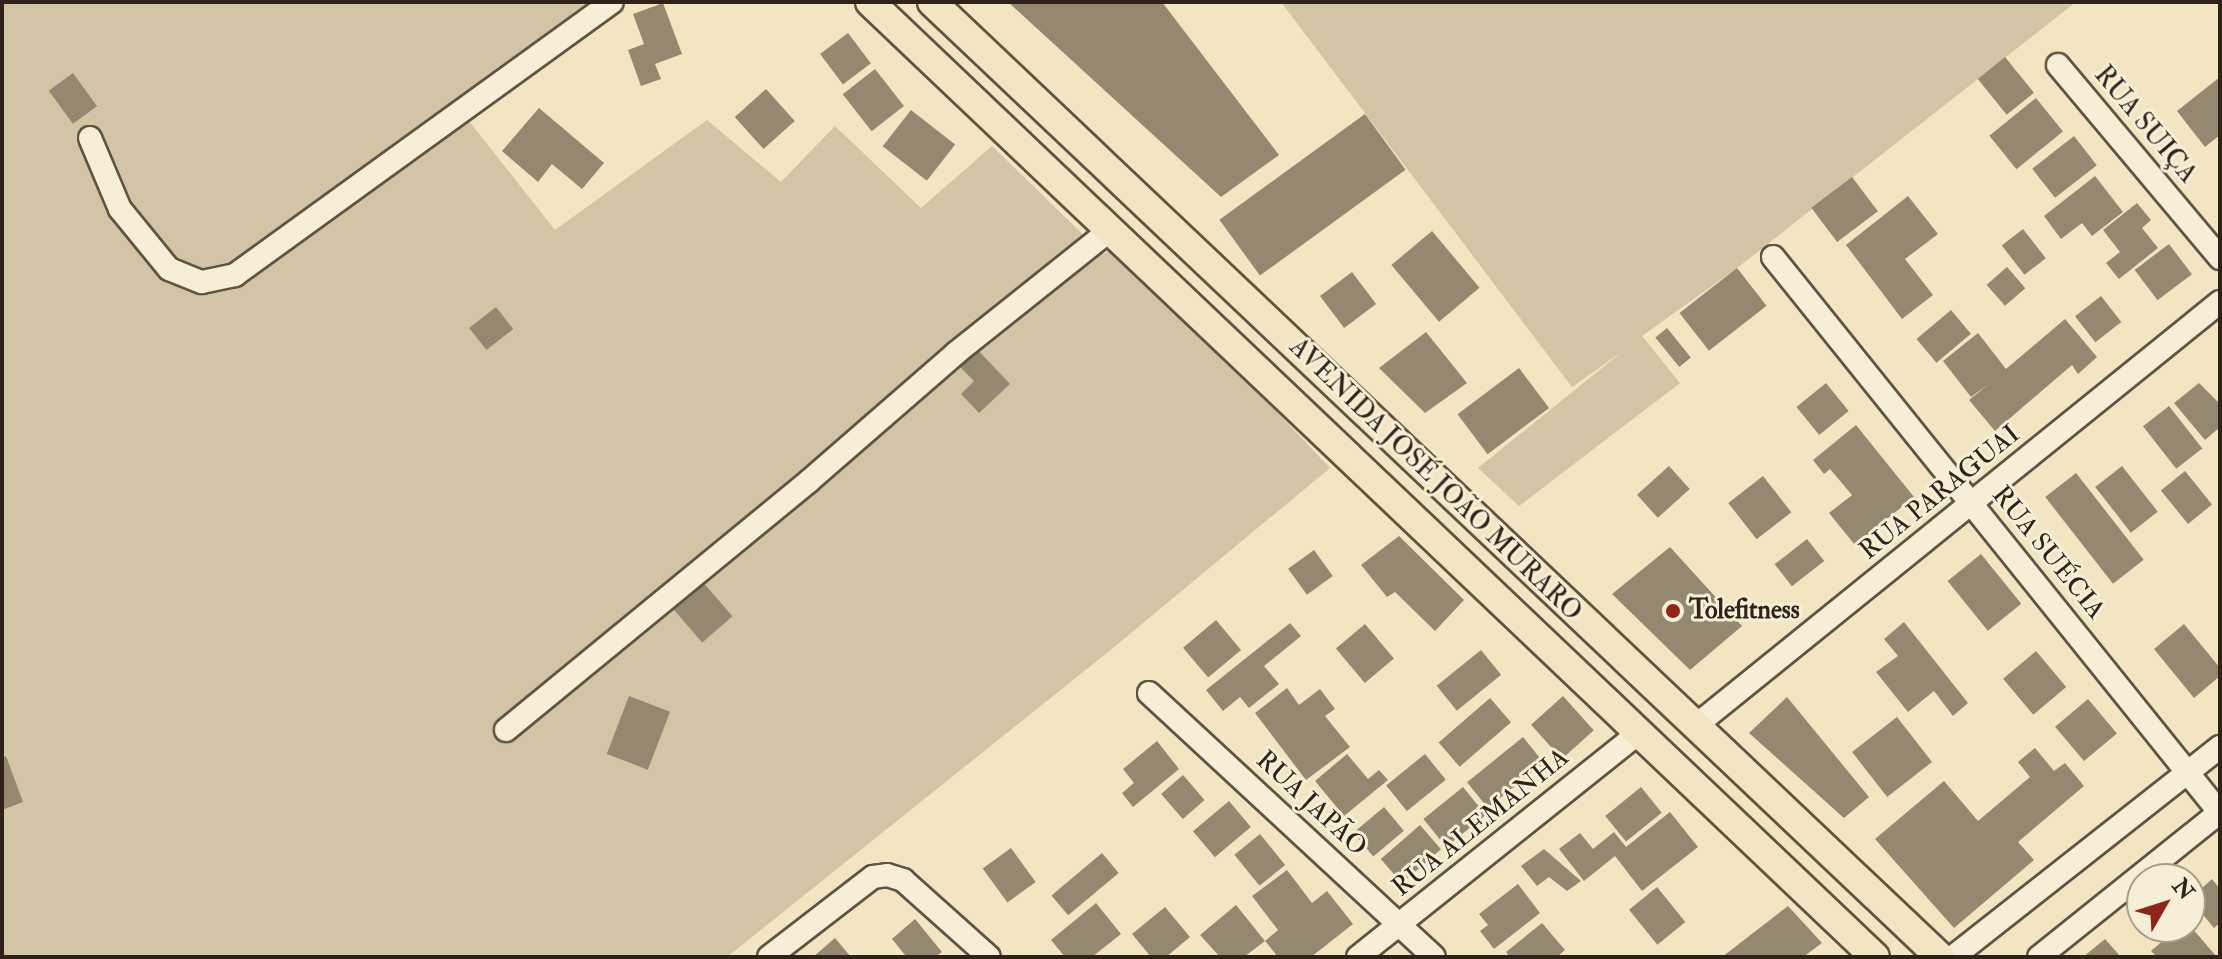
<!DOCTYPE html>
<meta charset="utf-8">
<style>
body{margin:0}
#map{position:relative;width:2222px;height:959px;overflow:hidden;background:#f3e5c1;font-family:"IM FELL Double Pica",serif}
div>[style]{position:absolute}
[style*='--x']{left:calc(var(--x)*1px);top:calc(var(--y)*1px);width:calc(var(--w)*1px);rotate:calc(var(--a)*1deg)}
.green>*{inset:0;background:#d2c4a4}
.building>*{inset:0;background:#948870;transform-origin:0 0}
.roads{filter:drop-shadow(2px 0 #5f5443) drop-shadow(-2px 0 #5f5443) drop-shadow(0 2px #5f5443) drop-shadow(0 -2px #5f5443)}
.minor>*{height:22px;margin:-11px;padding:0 11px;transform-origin:11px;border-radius:11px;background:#f7eed7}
.major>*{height:28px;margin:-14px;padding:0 14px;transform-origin:14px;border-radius:14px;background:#f3e5c1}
.dots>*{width:22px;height:22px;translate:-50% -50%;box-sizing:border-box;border:4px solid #f7eed7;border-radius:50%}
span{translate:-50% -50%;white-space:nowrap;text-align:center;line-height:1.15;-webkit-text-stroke:6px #f7eed7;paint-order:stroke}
.street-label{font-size:26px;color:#2e2319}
.poi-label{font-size:26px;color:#2e2319;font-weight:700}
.left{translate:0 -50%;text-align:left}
.frame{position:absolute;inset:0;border:4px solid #2e2319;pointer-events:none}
.north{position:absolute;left:2126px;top:863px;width:80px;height:80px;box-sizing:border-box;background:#f7eed7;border:2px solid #a79d8b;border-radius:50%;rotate:51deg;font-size:22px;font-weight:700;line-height:32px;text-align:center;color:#2e2319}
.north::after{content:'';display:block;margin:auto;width:28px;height:36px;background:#8f2418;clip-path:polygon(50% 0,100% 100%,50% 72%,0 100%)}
</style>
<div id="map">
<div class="green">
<div style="clip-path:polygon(2px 2px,600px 2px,457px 106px,555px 230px,707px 120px,781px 182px,835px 126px,921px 208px,992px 146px,1103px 254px,1119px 246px,1330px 468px,1113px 648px,727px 957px,2px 957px)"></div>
<div style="clip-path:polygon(1281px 2px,2076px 2px,1737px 268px,1642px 336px,1680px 383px,1519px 506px,1478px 468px,1623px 351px,1572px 387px)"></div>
</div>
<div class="building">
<div style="clip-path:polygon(1008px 2px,1162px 2px,1279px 155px,1221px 197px)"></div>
<div style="clip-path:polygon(663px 3px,682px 54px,655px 64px,661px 79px,641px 86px,628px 50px,644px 44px,633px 14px)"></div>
<div style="left:848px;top:33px;width:38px;height:35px;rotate:53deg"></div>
<div style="left:2005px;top:57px;width:46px;height:35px;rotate:51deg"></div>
<div style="left:875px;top:69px;width:47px;height:41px;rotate:52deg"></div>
<div style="left:73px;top:73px;width:41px;height:30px;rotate:54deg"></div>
<div style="clip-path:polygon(2220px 77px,2220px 135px,2205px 147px,2177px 111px)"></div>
<div style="left:766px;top:89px;width:43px;height:42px;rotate:48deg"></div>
<div style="left:2036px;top:98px;width:43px;height:60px;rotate:51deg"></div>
<div style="clip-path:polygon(539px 108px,604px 163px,582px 189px,552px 164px,538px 182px,502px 151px)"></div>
<div style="left:911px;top:110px;width:56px;height:46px;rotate:38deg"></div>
<div style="left:1365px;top:114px;width:69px;height:180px;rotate:54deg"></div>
<div style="left:2074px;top:136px;width:37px;height:53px;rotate:52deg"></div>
<div style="clip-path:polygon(2095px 176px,2123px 212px,2092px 236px,2082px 223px,2061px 239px,2044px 216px)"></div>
<div style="left:1852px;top:177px;width:43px;height:51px;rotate:53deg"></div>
<div style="clip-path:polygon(1908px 196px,1938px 234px,1905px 259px,1933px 295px,1902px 319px,1846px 245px)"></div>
<div style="clip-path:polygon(2137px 203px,2151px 220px,2142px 228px,2158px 248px,2119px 279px,2106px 263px,2120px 252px,2103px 230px)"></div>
<div style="left:2023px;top:229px;width:37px;height:27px;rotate:52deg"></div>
<div style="left:1432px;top:231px;width:74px;height:53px;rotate:50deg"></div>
<div style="left:2169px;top:244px;width:38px;height:43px;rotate:53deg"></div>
<div style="left:2007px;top:267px;width:28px;height:27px;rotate:49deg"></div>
<div style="left:1737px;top:268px;width:48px;height:73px;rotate:52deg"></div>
<div style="left:1352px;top:272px;width:40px;height:40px;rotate:53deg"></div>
<div style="left:2101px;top:296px;width:33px;height:33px;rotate:52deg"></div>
<div style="left:496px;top:307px;width:28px;height:34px;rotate:52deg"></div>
<div style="left:1951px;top:310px;width:31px;height:45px;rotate:50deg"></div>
<div style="clip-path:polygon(2065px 319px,2097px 357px,2078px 374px,2072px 365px,1995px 431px,1969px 400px,1990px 383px,1971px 397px,1943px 361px,1978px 333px,2006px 369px)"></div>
<div style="left:1667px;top:328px;width:38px;height:15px;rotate:51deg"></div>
<div style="clip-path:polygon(1426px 332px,1467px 383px,1425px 413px,1379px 368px)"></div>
<div style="clip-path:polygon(975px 347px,1010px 384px,979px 413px,961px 394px,974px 381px,957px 364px)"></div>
<div style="left:1519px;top:368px;width:50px;height:77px;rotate:53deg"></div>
<div style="left:1826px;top:383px;width:36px;height:38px;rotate:51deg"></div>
<div style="clip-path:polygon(2199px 383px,2220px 404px,2220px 427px,2205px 440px,2174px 403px)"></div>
<div style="left:2169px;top:406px;width:54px;height:33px;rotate:52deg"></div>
<div style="clip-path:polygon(1856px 425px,1914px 497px,1855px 545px,1829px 513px,1852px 495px,1830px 469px,1824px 474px,1813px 460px)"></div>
<div style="left:1669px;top:466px;width:31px;height:43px;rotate:48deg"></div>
<div style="left:2122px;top:466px;width:58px;height:34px;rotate:52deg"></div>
<div style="left:2185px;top:471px;width:43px;height:31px;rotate:51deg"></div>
<div style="left:2076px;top:473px;width:110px;height:39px;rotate:52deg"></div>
<div style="left:1763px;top:476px;width:46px;height:44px;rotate:52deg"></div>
<div style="clip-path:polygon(1399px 536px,1464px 600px,1435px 631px,1395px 592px,1387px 597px,1361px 565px)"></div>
<div style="left:1807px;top:539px;width:28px;height:41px;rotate:52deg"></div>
<div style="clip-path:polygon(1670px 547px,1742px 626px,1690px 670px,1612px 594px)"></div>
<div style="left:1314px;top:550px;width:32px;height:32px;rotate:54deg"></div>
<div style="left:1981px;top:554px;width:64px;height:43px;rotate:51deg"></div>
<div style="left:701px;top:580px;width:48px;height:40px;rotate:49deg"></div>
<div style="left:1216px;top:620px;width:39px;height:43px;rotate:50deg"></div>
<div style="clip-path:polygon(1904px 622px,1968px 703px,1953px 716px,1934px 691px,1908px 712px,1876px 672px,1898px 656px,1884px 639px)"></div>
<div style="clip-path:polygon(1290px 623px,1301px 636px,1264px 666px,1279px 684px,1249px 708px,1240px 697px,1223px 711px,1206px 690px)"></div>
<div style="left:1365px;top:624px;width:45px;height:38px;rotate:50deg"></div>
<div style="clip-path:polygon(2184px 624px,2220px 668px,2220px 676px,2194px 698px,2154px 649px)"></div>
<div style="left:1481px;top:650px;width:32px;height:57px;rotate:51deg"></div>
<div style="left:2036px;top:651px;width:47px;height:43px;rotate:50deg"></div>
<div style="clip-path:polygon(1287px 688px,1299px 705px,1320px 689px,1335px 709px,1325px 716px,1350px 747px,1306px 780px,1255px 713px)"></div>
<div style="left:629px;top:696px;width:44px;height:62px;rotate:21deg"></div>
<div style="left:1563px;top:696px;width:46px;height:43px;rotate:48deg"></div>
<div style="clip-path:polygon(1787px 697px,1869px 797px,1844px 818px,1749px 733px)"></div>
<div style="left:1490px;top:698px;width:32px;height:68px;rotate:49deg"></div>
<div style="left:2088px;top:699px;width:45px;height:43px;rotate:50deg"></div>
<div style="left:1897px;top:717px;width:57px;height:57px;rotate:52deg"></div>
<div style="left:1523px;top:737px;width:33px;height:72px;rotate:51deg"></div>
<div style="clip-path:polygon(1157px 741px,1179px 769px,1133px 807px,1122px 793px,1134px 783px,1123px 769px)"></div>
<div style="clip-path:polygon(2035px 748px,2054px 771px,2065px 763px,2084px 786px,2018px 842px,2034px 860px,1954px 928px,1875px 839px,1944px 781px,1978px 821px,2030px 777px,2018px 762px)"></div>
<div style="clip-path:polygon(1347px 754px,1368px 779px,1379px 770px,1388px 780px,1344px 816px,1315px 781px)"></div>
<div style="left:1425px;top:754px;width:33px;height:50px;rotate:51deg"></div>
<div style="clip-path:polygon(6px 756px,23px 802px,2px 810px,2px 758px)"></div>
<div style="left:1183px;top:775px;width:33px;height:29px;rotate:49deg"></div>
<div style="left:1463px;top:787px;width:36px;height:51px;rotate:51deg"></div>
<div style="left:1641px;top:787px;width:33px;height:46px;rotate:51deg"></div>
<div style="left:1229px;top:801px;width:34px;height:47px;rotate:50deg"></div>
<div style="left:1384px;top:807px;width:31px;height:40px;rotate:50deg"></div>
<div style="clip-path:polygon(1670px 812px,1698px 847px,1642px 891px,1615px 856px,1584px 881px,1559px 849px,1580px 833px,1593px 849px,1614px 832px,1626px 847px)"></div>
<div style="left:1420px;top:825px;width:32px;height:52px;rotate:49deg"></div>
<div style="left:1260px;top:834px;width:40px;height:33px;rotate:51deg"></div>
<div style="left:1011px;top:848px;width:42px;height:35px;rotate:54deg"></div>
<div style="clip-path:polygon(1544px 849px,1581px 881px,1567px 891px,1549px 877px,1537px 886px,1521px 866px)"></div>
<div style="left:1102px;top:853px;width:26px;height:66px;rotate:50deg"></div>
<div style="clip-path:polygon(1287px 870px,1312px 903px,1327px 891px,1353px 924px,1311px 957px,1278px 957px,1265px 941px,1244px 957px,1220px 957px,1200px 935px,1236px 905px,1265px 941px,1278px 930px,1252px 896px)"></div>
<div style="clip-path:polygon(2212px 879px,2220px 889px,2220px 923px,2214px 928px,2190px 899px)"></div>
<div style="clip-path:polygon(1518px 884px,1540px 913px,1494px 949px,1480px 931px,1488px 925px,1479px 914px)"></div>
<div style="left:1657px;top:887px;width:45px;height:36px;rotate:51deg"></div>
<div style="clip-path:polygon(1096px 903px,1121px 934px,1092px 957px,1065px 957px,1051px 940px)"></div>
<div style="clip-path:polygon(1788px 906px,1822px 943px,1803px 957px,1722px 957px)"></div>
<div style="clip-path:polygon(1165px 907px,1190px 937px,1166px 957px,1151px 957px,1132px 934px)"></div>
<div style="clip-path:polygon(915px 919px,942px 952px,935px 957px,902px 957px,905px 955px,892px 939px)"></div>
<div style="clip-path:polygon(1542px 923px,1565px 950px,1557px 957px,1510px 957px,1506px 952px)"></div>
<div style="clip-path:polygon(2179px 927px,2191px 927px,2217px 957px,2157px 957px,2151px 951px)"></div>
<div style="clip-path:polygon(835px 938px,851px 957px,813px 957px)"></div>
<div style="clip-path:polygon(2105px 939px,2121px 957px,2083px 957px)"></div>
</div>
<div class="roads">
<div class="minor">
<div style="--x:2058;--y:65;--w:252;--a:50"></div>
<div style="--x:90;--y:138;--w:77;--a:67.1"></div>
<div style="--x:120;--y:209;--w:77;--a:50.8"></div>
<div style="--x:169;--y:269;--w:35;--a:22"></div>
<div style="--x:202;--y:282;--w:34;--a:-12"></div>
<div style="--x:235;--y:275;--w:465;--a:-35.9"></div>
<div style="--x:1773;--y:257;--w:713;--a:51.2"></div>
<div style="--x:1149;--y:693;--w:388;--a:42.8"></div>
<div style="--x:1694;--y:727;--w:676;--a:-38.94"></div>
<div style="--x:506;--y:730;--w:392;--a:-39.4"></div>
<div style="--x:809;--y:481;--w:195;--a:-41"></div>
<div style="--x:956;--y:353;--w:196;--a:-38.6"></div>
<div style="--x:769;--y:957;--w:131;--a:-37.6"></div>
<div style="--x:873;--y:877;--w:14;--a:-8"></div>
<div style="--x:887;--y:875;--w:17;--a:17"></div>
<div style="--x:903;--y:880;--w:115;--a:41.8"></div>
<div style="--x:1358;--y:957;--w:359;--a:-38.6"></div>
<div style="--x:1953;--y:957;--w:340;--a:-38.2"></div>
<div style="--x:2039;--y:957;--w:232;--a:-38.7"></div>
</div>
<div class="major">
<div style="--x:870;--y:2;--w:1386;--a:43.54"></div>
<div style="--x:932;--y:2;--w:1389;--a:43.45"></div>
</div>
</div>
<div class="dots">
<div style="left:1673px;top:611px;background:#8f2418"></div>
</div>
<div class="street-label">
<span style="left:2145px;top:125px;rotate:50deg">RUA SUIÇA</span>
<span style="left:1435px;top:480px;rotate:44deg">AVENIDA JOSÉ JOÃO MURARO</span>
<span style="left:1940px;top:493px;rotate:-39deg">RUA PARAGUAI</span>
<span style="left:2048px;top:553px;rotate:51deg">RUA SUÉCIA</span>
<span style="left:1311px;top:804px;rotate:43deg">RUA JAPÃO</span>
<span style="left:1481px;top:823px;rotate:-39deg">RUA ALEMANHA</span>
</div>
<div class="poi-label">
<span class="left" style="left:1689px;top:611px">Tolefitness</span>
</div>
<div class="frame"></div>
<div class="north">N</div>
</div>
